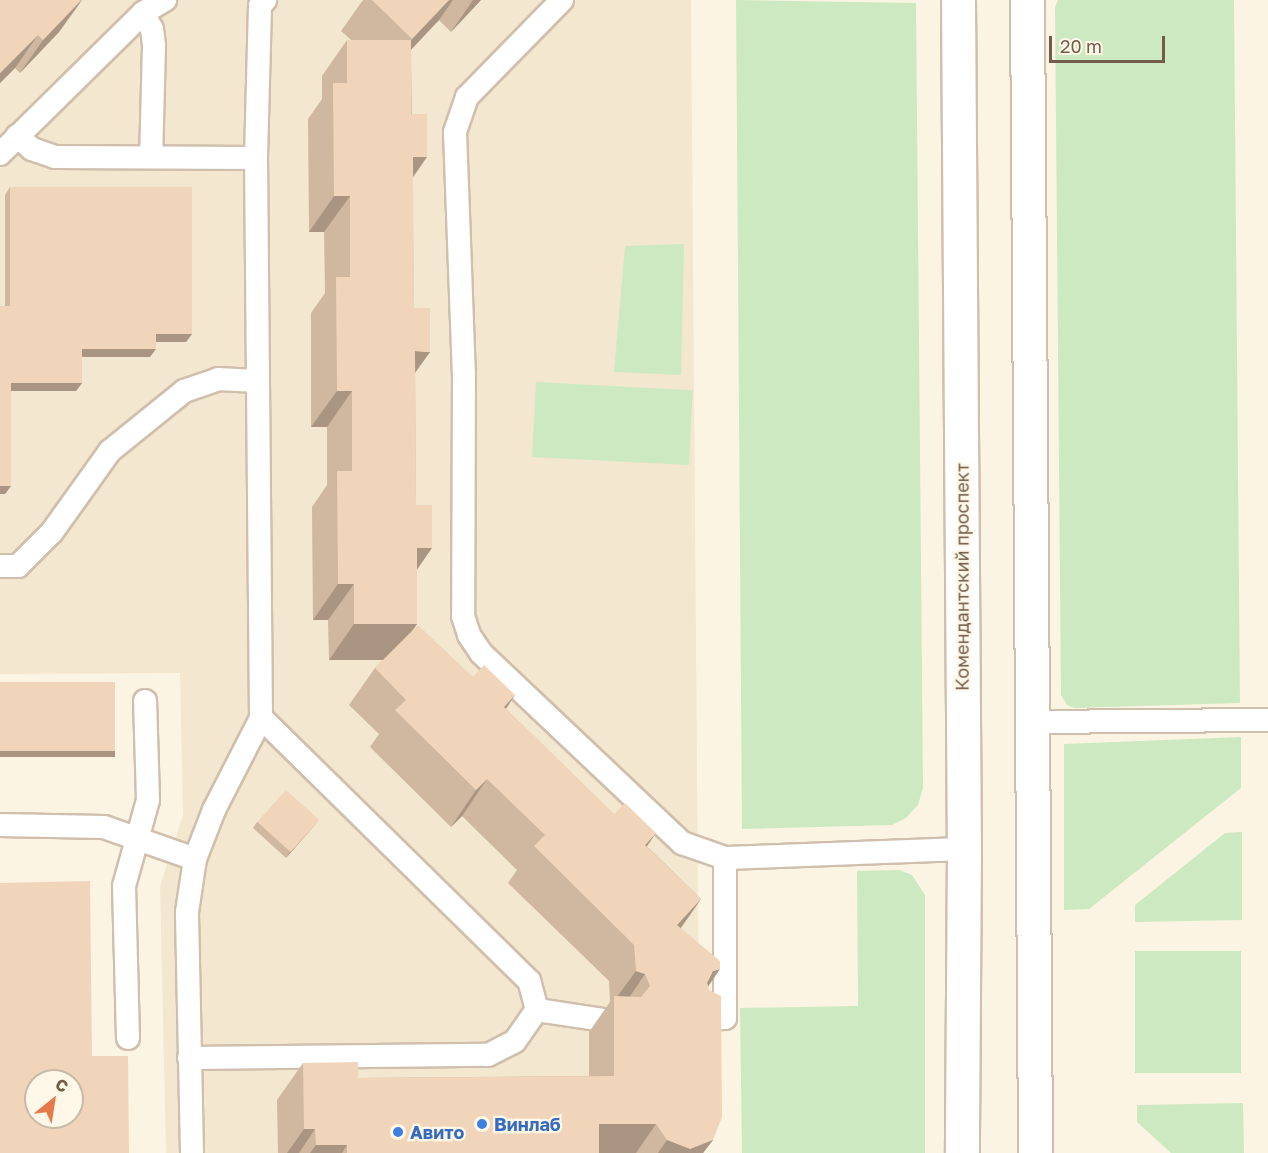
<!DOCTYPE html>
<meta charset="utf-8">
<style>
body{margin:0}
#map{position:relative;width:1268px;height:1153px;overflow:hidden;background:#fcf4e2;font-family:"Golos Text",sans-serif}
div>[style]{position:absolute}
[style*='--x']{left:calc(var(--x)*1px);top:calc(var(--y)*1px);width:calc(var(--w)*1px);rotate:calc(var(--a)*1deg)}
.residential>*{inset:0;background:#f3e7d0}
.green>*{inset:0;background:#cde9c1;transform-origin:0 0}
.roads{filter:drop-shadow(2px 0 #cfbfac) drop-shadow(-2px 0 #cfbfac) drop-shadow(0 2px #cfbfac) drop-shadow(0 -2px #cfbfac)}
.lane>*{height:22px;margin:-11px;padding:0 11px;transform-origin:11px;border-radius:11px;background:#fff}
.secondary>*{height:33px;margin:-16.5px;padding:0 16.5px;transform-origin:16.5px;border-radius:16.5px;background:#fff}
.wall>*{inset:0;background:#cfb7a0}
.shaded-wall>*{inset:0;background:#a99582;transform-origin:0 0}
.building>*{inset:0;background:#f1d5ba;transform-origin:0 0}
.dots>*{width:16px;height:16px;translate:-50% -50%;box-sizing:border-box;border:3px solid #fff8e8;border-radius:50%}
span{translate:-50% -50%;white-space:nowrap;text-align:center;line-height:1.15;-webkit-text-stroke:4.5px #fff8e8;paint-order:stroke}
.street-label{font-size:18px;color:#735c49}
.shop-label{font-size:18px;color:#366cbe;font-weight:700}
.left{translate:0 -50%;text-align:left}
.north{position:absolute;left:24px;top:1069px;width:60px;height:60px;box-sizing:border-box;background:#fff8e8;border:2px solid #c7baa8;border-radius:50%;rotate:30deg;font-size:16px;font-weight:700;line-height:24px;text-align:center;color:#735c49}
.north::after{content:'';display:block;margin:auto;width:21px;height:27px;background:#e57947;clip-path:polygon(50% 0,100% 100%,50% 72%,0 100%)}
.scale{position:absolute;left:1049px;top:36px;width:116px;height:27px;box-sizing:border-box;border:3px solid #735c49;border-top:0;padding-left:8px;font-size:18px;line-height:21px;white-space:nowrap;color:#735c49;-webkit-text-stroke:4px #fff8e8;paint-order:stroke}
</style>
<div id="map">
<div class="residential">
<div style="clip-path:polygon(0 0,691px 0,700px 1153px,166px 1153px,160px 886px,183px 815px,180px 673px,0 674px)"></div>
</div>
<div class="green">
<div style="clip-path:polygon(736px 0,916px 3px,923px 788px,918px 805px,906px 818px,892px 825px,742px 829px)"></div>
<div style="clip-path:polygon(1058px 0,1234px 0,1240px 703px,1074px 708px,1067px 705px,1061px 695px,1055px 7px)"></div>
<div style="clip-path:polygon(684px 244px,681px 375px,614px 372px,625px 246px)"></div>
<div style="left:536px;top:382px;width:157px;height:75px;rotate:3deg"></div>
<div style="clip-path:polygon(1241px 737px,1241px 788px,1089px 909px,1064px 910px,1064px 744px)"></div>
<div style="clip-path:polygon(1242px 832px,1242px 920px,1135px 922px,1135px 905px,1225px 833px)"></div>
<div style="clip-path:polygon(899px 870px,912px 875px,925px 895px,925px 1153px,742px 1153px,740px 1008px,858px 1006px,857px 871px)"></div>
<div style="left:1241px;top:951px;width:122px;height:106px;rotate:90deg"></div>
<div style="clip-path:polygon(1243px 1103px,1244px 1153px,1171px 1153px,1137px 1122px,1137px 1105px)"></div>
</div>
<div class="roads">
<div class="lane">
<div style="--x:562;--y:0;--w:136;--a:134.4"></div>
<div style="--x:467;--y:97;--w:37;--a:109"></div>
<div style="--x:455;--y:132;--w:242;--a:87.9"></div>
<div style="--x:464;--y:374;--w:242;--a:90.2"></div>
<div style="--x:463;--y:616;--w:20;--a:72"></div>
<div style="--x:469;--y:635;--w:22;--a:56"></div>
<div style="--x:481;--y:653;--w:277;--a:43.4"></div>
<div style="--x:682;--y:843;--w:46;--a:19.2"></div>
<div style="--x:725;--y:858;--w:239;--a:-2.2"></div>
<div style="--x:143;--y:13;--w:18;--a:61"></div>
<div style="--x:152;--y:29;--w:17;--a:83"></div>
<div style="--x:154;--y:46;--w:111;--a:91.5"></div>
<div style="--x:17;--y:136;--w:20;--a:41"></div>
<div style="--x:32;--y:149;--w:24;--a:19"></div>
<div style="--x:55;--y:157;--w:201;--a:0.3"></div>
<div style="--x:0;--y:154;--w:201;--a:-44.6"></div>
<div style="--x:143;--y:13;--w:26;--a:-31"></div>
<div style="--x:0;--y:566;--w:18;--a:0"></div>
<div style="--x:18;--y:566;--w:48;--a:-45"></div>
<div style="--x:52;--y:532;--w:100;--a:-54.4"></div>
<div style="--x:110;--y:451;--w:95;--a:-39"></div>
<div style="--x:184;--y:391;--w:36;--a:-19"></div>
<div style="--x:218;--y:379;--w:39;--a:3"></div>
<div style="--x:1032;--y:722;--w:236;--a:-0.5"></div>
<div style="--x:0;--y:825;--w:104;--a:1.1"></div>
<div style="--x:104;--y:827;--w:96;--a:19.4"></div>
<div style="--x:537;--y:1010;--w:75;--a:8.5"></div>
<div style="--x:695;--y:1019;--w:30;--a:-2"></div>
<div style="--x:725;--y:1018;--w:160;--a:-90"></div>
<div style="--x:128;--y:1038;--w:152;--a:-91.5"></div>
<div style="--x:124;--y:886;--w:89;--a:-74.4"></div>
<div style="--x:148;--y:800;--w:99;--a:-91.7"></div>
<div style="--x:189;--y:1058;--w:299;--a:-0.6"></div>
<div style="--x:488;--y:1055;--w:30;--a:-27"></div>
<div style="--x:515;--y:1041;--w:38;--a:-55"></div>
<div style="--x:537;--y:1010;--w:30;--a:-105"></div>
<div style="--x:529;--y:981;--w:375;--a:-135.5"></div>
<div style="--x:192;--y:1153;--w:241;--a:-91.2"></div>
<div style="--x:187;--y:912;--w:54;--a:-81.4"></div>
<div style="--x:195;--y:859;--w:53;--a:-68.8"></div>
<div style="--x:214;--y:810;--w:103;--a:-62.9"></div>
<div style="--x:261;--y:718;--w:560;--a:-90.51"></div>
<div style="--x:256;--y:158;--w:152;--a:-88.5"></div>
<div style="--x:260;--y:6;--w:8;--a:-50"></div>
</div>
<div class="secondary">
<div style="--x:958;--y:0;--w:849;--a:89.6"></div>
<div style="--x:964;--y:849;--w:304;--a:90.4"></div>
<div style="--x:1027;--y:0;--w:1153;--a:89.6"></div>
</div>
</div>
<div class="wall">
<div style="clip-path:polygon(0 0,82px 0,59px 32px,20px 73px,15px 68px,0 83px)"></div>
<div style="clip-path:polygon(363px 0,481px 0,451px 32px,439px 20px,411px 50px,414px 308px,415px 372px,417px 624px,412px 631px,473px 677px,515px 695px,506px 709px,701px 899px,681px 928px,708px 986px,713px 1140px,703px 1153px,278px 1153px,277px 1100px,303px 1063px,358px 1078px,589px 1076px,589px 1032px,610px 1002px,609px 981px,508px 883px,517px 870px,462px 816px,451px 827px,370px 747px,379px 734px,349px 705px,375px 668px,383px 660px,329px 660px,328px 620px,313px 620px,312px 507px,327px 485px,327px 427px,311px 427px,311px 313px,325px 293px,324px 232px,309px 232px,308px 119px,322px 99px,322px 76px,347px 40px,351px 40px,341px 31px)"></div>
<div style="clip-path:polygon(10px 187px,192px 334px,186px 342px,156px 342px,150px 357px,82px 357px,82px 383px,76px 391px,11px 391px,11px 486px,5px 494px,0 494px,0 306px,5px 306px,5px 195px)"></div>
<div style="clip-path:polygon(257px 822px,314px 826px,286px 858px,253px 828px)"></div>
</div>
<div class="shaded-wall">
<div style="clip-path:polygon(82px 0,59px 32px,20px 73px,43px 40px)"></div>
<div style="clip-path:polygon(449px 0,453px 0,439px 20px,387px 75px,412px 39px)"></div>
<div style="clip-path:polygon(473px 0,481px 0,451px 32px)"></div>
<div style="clip-path:polygon(38px 35px,15px 68px,0 83px,0 73px)"></div>
<div style="clip-path:polygon(413px 157px,427px 157px,402px 193px)"></div>
<div style="clip-path:polygon(334px 196px,350px 196px,324px 232px,309px 232px)"></div>
<div style="clip-path:polygon(156px 334px,192px 334px,186px 342px,150px 342px)"></div>
<div style="clip-path:polygon(82px 349px,156px 349px,150px 357px,76px 357px)"></div>
<div style="clip-path:polygon(415px 351px,430px 352px,405px 387px)"></div>
<div style="clip-path:polygon(11px 383px,82px 383px,76px 391px,5px 391px)"></div>
<div style="clip-path:polygon(337px 391px,352px 391px,327px 427px,311px 427px)"></div>
<div style="clip-path:polygon(0 486px,11px 486px,5px 494px,0 494px)"></div>
<div style="clip-path:polygon(417px 548px,432px 548px,407px 584px)"></div>
<div style="clip-path:polygon(338px 584px,354px 584px,328px 620px,313px 620px)"></div>
<div style="clip-path:polygon(354px 624px,417px 624px,392px 660px,329px 660px)"></div>
<div style="clip-path:polygon(515px 695px,490px 732px,504px 707px)"></div>
<div style="left:0;top:751px;width:115px;height:6px"></div>
<div style="clip-path:polygon(487px 779px,462px 816px,451px 827px,476px 790px)"></div>
<div style="clip-path:polygon(319px 820px,314px 826px,286px 858px,290px 852px)"></div>
<div style="clip-path:polygon(656px 833px,631px 870px,645px 845px)"></div>
<div style="clip-path:polygon(701px 899px,675px 936px,677px 925px)"></div>
<div style="clip-path:polygon(720px 969px,695px 1006px,713px 971px)"></div>
<div style="clip-path:polygon(636px 971px,645px 974px,620px 1011px,614px 1001px)"></div>
<div style="clip-path:polygon(599px 1124px,656px 1124px,636px 1153px,578px 1153px)"></div>
<div style="clip-path:polygon(304px 1129px,315px 1129px,299px 1153px,287px 1153px)"></div>
<div style="clip-path:polygon(667px 1140px,713px 1140px,703px 1153px,658px 1153px)"></div>
<div style="clip-path:polygon(316px 1145px,347px 1145px,342px 1153px,310px 1153px)"></div>
</div>
<div class="building">
<div style="clip-path:polygon(0 0,81px 0,43px 40px,38px 35px,0 73px)"></div>
<div style="clip-path:polygon(372px 0,449px 0,412px 39px)"></div>
<div style="clip-path:polygon(347px 40px,411px 40px,411px 114px,427px 114px,427px 157px,413px 157px,414px 308px,430px 308px,430px 352px,415px 351px,416px 505px,432px 505px,432px 548px,417px 548px,417px 624px,354px 624px,354px 584px,338px 584px,337px 471px,352px 471px,352px 391px,337px 391px,336px 277px,350px 277px,350px 196px,334px 196px,333px 83px,347px 83px)"></div>
<div style="clip-path:polygon(10px 187px,192px 187px,192px 334px,156px 334px,156px 349px,82px 349px,82px 383px,11px 383px,11px 486px,0 486px,0 306px,10px 306px)"></div>
<div style="clip-path:polygon(418px 625px,473px 677px,484px 665px,515px 695px,504px 707px,614px 814px,625px 803px,656px 833px,645px 845px,701px 899px,677px 925px,720px 961px,720px 969px,713px 971px,707px 982px,709px 990px,721px 996px,722px 1117px,713px 1140px,690px 1149px,667px 1140px,656px 1124px,599px 1124px,599px 1153px,347px 1153px,347px 1145px,316px 1145px,315px 1129px,304px 1129px,303px 1063px,358px 1062px,358px 1078px,614px 1076px,614px 996px,641px 997px,650px 986px,645px 974px,636px 971px,634px 945px,534px 846px,545px 835px,487px 779px,476px 790px,395px 710px,406px 700px,375px 668px)"></div>
<div style="left:115px;top:682px;width:69px;height:115px;rotate:90deg"></div>
<div style="left:286px;top:790px;width:45px;height:43px;rotate:42deg"></div>
<div style="clip-path:polygon(evenodd,90px 881px,92px 1056px,128px 1056px,129px 1153px,0 1153px,0 883px,90px 881px,36px 1081px,72px 1081px,72px 1117px,36px 1117px,36px 1081px)"></div>
</div>
<div class="dots">
<div style="left:482px;top:1124px;background:#3f7fe0"></div>
<div style="left:398px;top:1132px;background:#3f7fe0"></div>
</div>
<div class="street-label">
<span style="left:962px;top:577px;rotate:-90deg">Комендантский проспект</span>
</div>
<div class="shop-label">
<span class="left" style="left:494px;top:1124px">Винлаб</span>
<span class="left" style="left:410px;top:1132px">Авито</span>
</div>
<div class="north">С</div>
<div class="scale">20 m</div>
</div>
